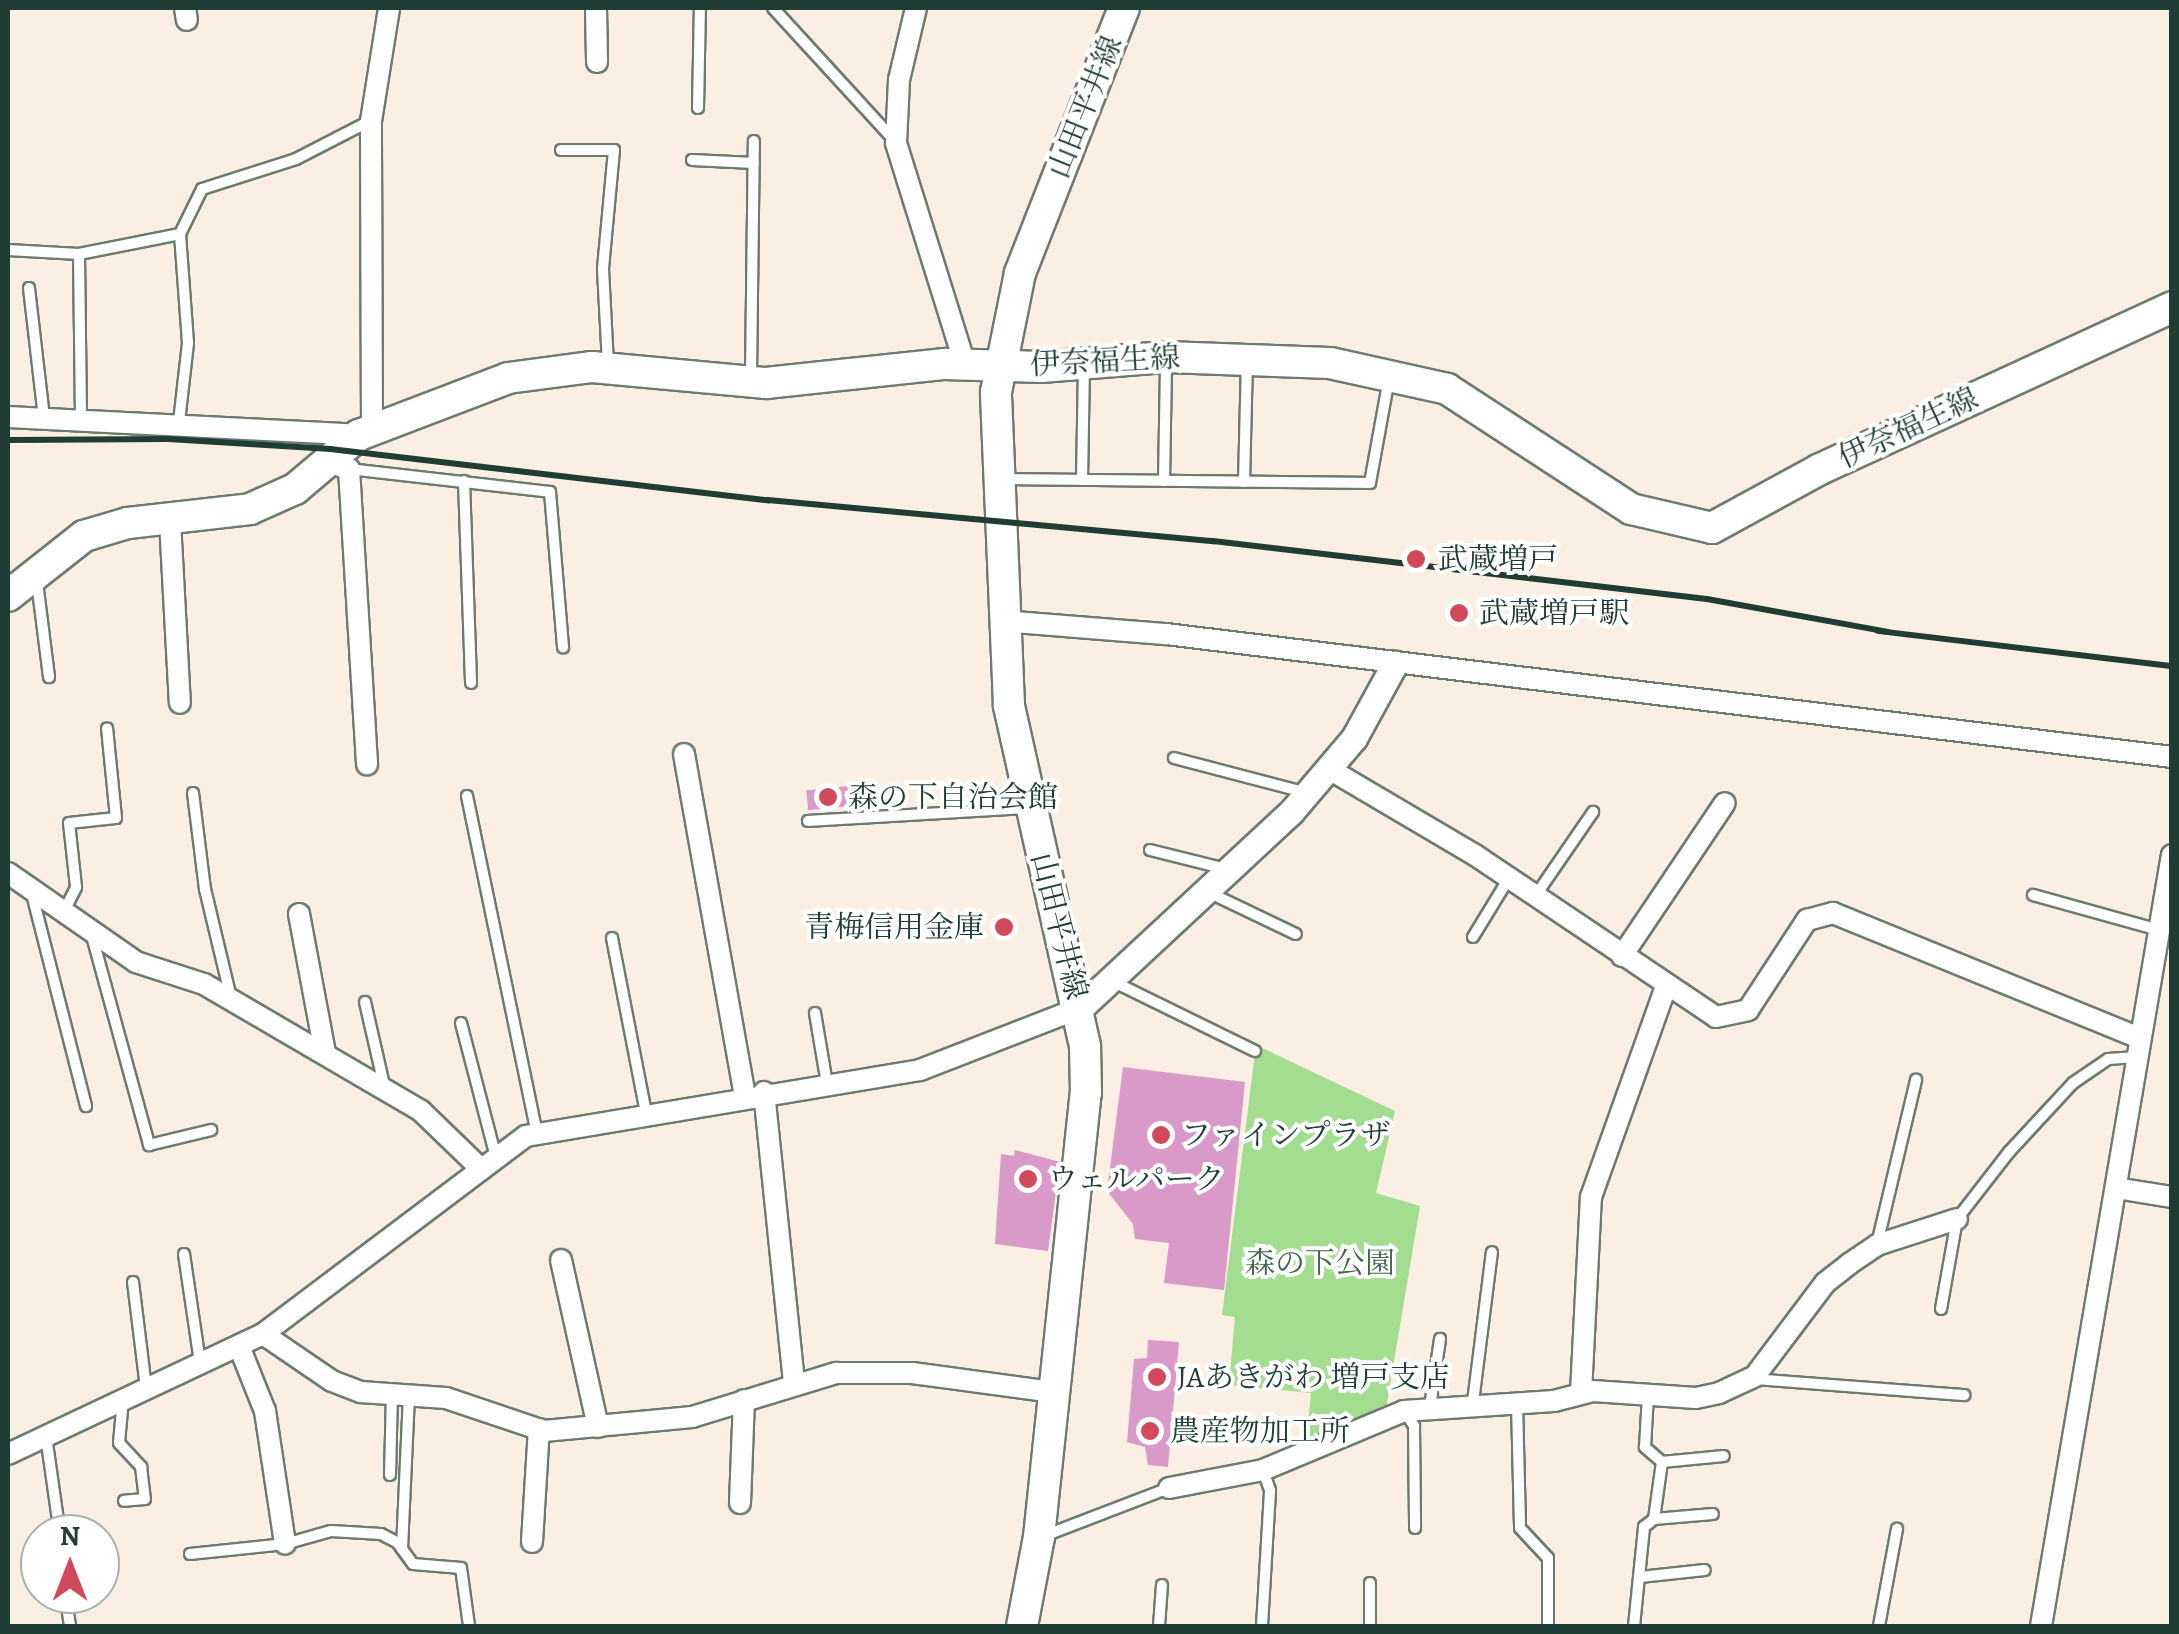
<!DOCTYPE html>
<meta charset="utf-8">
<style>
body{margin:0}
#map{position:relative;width:2179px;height:1634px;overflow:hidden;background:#faefe2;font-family:Alegreya,"Noto Serif JP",serif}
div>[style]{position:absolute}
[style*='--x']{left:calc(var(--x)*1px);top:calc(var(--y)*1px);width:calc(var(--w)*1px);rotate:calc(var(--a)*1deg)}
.green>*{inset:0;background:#a2dd90}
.building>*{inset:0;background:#d999c9;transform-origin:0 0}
.roads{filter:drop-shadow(2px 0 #6c7b71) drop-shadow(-2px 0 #6c7b71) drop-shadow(0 2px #6c7b71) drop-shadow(0 -2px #6c7b71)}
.service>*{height:10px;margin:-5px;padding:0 5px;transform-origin:5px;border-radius:5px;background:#fff}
.minor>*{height:20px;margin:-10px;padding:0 10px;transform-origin:10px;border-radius:10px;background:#fff}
.tertiary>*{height:25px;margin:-12.5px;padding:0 12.5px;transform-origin:12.5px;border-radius:12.5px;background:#fff}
.secondary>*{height:30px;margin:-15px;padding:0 15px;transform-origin:15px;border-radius:15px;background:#fff}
.rail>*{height:6px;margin:-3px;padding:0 3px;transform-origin:3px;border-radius:3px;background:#1f3d34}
.dots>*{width:28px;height:28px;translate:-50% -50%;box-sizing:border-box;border:5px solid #fff;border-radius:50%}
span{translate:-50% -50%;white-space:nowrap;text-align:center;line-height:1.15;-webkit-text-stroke:8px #fff;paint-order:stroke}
.street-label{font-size:30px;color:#1f3d34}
.poi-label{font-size:30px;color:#1f3d34}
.left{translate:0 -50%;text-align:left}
.right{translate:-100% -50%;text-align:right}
.park-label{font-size:30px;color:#40654b}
.frame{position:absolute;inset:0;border:10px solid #1f3d34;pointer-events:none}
.north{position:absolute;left:20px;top:1514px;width:100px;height:100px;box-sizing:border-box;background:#fff;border:2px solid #a5b1ae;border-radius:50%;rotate:0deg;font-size:28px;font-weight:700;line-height:40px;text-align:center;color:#1f3d34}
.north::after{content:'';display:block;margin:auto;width:35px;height:45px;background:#d1495b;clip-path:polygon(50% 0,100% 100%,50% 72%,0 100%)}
</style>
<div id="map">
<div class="green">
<div style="clip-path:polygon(1256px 1045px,1395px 1111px,1376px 1193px,1420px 1206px,1386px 1409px,1306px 1447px,1311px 1393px,1229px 1385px,1235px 1317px,1222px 1315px)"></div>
</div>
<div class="building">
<div style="left:848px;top:786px;width:20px;height:42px;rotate:84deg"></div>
<div style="clip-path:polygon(1123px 1067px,1245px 1082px,1224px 1290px,1164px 1283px,1169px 1243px,1135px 1239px,1133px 1224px,1107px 1191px)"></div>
<div style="clip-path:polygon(1015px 1150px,1060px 1162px,1048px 1251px,995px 1244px,1001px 1154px,1014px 1156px)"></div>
<div style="clip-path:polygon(1148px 1340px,1179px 1342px,1168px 1467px,1148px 1465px,1145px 1447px,1127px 1442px,1134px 1359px,1147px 1358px)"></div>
</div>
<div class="roads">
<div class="service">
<div style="--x:773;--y:8;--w:182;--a:47.5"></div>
<div style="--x:698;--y:108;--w:100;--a:-88.9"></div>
<div style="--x:561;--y:150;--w:53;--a:0"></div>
<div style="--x:614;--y:150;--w:120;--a:95.3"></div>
<div style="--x:603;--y:269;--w:97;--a:87"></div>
<div style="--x:692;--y:160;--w:62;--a:2.8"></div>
<div style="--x:8;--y:250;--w:71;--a:3.2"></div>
<div style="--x:79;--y:254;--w:103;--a:-11.2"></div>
<div style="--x:79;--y:254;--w:163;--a:89.3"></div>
<div style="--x:29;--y:288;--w:130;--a:83.4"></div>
<div style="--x:751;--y:376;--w:235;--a:-89.3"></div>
<div style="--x:179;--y:422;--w:80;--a:-83.5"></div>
<div style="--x:188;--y:343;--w:109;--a:-94.2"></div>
<div style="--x:180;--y:234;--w:50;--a:-63.9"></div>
<div style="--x:202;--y:189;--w:99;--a:-17.7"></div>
<div style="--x:296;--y:159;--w:83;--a:-27.2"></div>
<div style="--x:349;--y:469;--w:202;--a:6.5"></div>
<div style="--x:550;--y:492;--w:156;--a:85.2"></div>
<div style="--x:1004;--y:479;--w:366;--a:0.6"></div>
<div style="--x:1370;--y:483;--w:107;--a:-79.7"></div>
<div style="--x:1082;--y:480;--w:114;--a:-89"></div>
<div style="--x:464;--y:481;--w:202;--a:88"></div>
<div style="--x:1164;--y:481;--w:119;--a:-89"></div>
<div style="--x:1244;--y:482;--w:119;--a:-88.6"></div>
<div style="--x:37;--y:582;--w:96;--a:82.8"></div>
<div style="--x:1174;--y:758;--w:138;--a:14.7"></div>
<div style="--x:193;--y:793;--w:97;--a:82.9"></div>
<div style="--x:205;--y:889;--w:112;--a:76.6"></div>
<div style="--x:467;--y:796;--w:344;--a:78.3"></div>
<div style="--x:808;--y:821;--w:222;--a:-3.4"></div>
<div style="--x:1150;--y:850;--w:78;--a:14"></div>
<div style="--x:1210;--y:893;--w:95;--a:25.5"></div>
<div style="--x:32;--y:894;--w:219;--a:75.7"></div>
<div style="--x:1536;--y:895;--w:101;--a:-55.5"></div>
<div style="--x:2033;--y:895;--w:131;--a:15.5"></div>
<div style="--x:63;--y:913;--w:29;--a:-63"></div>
<div style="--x:76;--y:887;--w:64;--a:-96.2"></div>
<div style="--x:69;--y:823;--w:47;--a:-6.1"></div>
<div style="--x:116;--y:818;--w:90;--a:-95.7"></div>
<div style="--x:92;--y:936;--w:217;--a:74.7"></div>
<div style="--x:149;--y:1145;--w:64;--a:-13.6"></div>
<div style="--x:1473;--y:937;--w:69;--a:-58.6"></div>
<div style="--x:612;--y:938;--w:178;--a:79"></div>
<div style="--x:1114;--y:982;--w:157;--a:26.1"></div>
<div style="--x:365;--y:1002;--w:89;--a:77.1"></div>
<div style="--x:815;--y:1013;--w:72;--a:80.4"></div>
<div style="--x:461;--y:1023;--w:138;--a:75.4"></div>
<div style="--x:1877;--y:1244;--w:169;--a:-76.6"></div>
<div style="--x:184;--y:1254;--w:109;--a:81.6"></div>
<div style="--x:133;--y:1282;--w:107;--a:83"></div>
<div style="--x:1941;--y:1309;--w:91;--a:-79.9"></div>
<div style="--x:1957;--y:1219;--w:85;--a:-52.2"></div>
<div style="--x:2009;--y:1152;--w:94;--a:-47.2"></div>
<div style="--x:2073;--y:1083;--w:42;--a:-34.4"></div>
<div style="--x:2108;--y:1059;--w:29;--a:-4"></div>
<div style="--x:1754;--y:1379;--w:211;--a:4.4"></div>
<div style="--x:123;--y:1399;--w:44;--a:95.2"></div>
<div style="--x:119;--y:1443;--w:33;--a:47"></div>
<div style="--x:141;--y:1467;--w:32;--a:83"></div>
<div style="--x:145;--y:1499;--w:21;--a:175"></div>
<div style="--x:1473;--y:1402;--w:151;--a:-82.8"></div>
<div style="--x:1517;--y:1403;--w:125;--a:88.6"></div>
<div style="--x:1520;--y:1528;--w:41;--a:47"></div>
<div style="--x:1548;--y:1558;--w:68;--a:90"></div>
<div style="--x:1430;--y:1407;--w:69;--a:-81.6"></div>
<div style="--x:1405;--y:1412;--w:17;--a:57"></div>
<div style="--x:1414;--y:1426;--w:102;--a:89.4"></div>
<div style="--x:46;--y:1436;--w:99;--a:81.9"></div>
<div style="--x:1662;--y:1462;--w:62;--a:-5.5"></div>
<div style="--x:390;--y:1475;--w:80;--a:-88.6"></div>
<div style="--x:1654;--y:1519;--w:59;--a:-4.8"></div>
<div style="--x:1044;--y:1536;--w:134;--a:-21"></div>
<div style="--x:402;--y:1549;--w:153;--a:-87.4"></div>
<div style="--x:190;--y:1554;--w:96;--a:-6"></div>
<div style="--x:285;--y:1544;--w:48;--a:-15.8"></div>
<div style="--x:331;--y:1531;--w:50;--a:3.4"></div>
<div style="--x:381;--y:1534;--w:18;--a:27"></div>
<div style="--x:397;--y:1542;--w:27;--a:54"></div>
<div style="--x:413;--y:1564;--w:48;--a:4.8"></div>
<div style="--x:461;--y:1568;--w:59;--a:82.1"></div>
<div style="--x:1640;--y:1577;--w:65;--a:-6.1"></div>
<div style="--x:65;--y:1594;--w:32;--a:81"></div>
<div style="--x:1159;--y:1626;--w:41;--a:-85.8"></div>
<div style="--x:1262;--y:1626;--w:136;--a:-86.6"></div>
<div style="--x:1270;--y:1490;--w:20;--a:-110"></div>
<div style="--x:1370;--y:1626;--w:43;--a:-90"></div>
<div style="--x:1634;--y:1626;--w:100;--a:-84.2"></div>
<div style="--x:1644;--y:1527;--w:13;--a:-39"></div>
<div style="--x:1654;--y:1519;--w:58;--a:-82"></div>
<div style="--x:1662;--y:1462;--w:23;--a:-139"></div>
<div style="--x:1645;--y:1447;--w:52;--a:-86.7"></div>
<div style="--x:1879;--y:1626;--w:99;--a:-79.5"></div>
</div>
<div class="minor">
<div style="--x:185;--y:8;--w:12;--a:81"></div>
<div style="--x:596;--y:8;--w:54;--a:88.9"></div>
<div style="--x:916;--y:8;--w:74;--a:103.3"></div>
<div style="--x:899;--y:80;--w:63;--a:92.7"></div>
<div style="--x:896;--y:143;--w:232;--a:72.7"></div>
<div style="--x:8;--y:417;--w:351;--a:2.9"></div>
<div style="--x:372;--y:430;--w:309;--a:-90.2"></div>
<div style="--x:371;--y:121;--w:114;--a:-80.9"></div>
<div style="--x:331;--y:463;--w:19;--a:18"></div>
<div style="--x:349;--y:469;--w:296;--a:86.5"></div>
<div style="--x:170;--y:521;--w:182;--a:86.9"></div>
<div style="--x:1003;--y:621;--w:164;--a:4.6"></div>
<div style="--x:1166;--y:634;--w:1013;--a:6.97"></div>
<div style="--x:684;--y:754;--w:346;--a:79.9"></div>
<div style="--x:1329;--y:769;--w:169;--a:30.5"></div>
<div style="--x:1475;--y:855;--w:290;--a:33.9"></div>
<div style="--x:1716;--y:1017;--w:33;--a:-12"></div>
<div style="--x:1748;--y:1010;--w:108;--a:-56.8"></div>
<div style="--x:1807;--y:920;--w:27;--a:-15"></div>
<div style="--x:1833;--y:913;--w:331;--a:22.2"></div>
<div style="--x:8;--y:873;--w:156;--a:34.8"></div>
<div style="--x:136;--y:962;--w:71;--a:17.9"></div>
<div style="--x:204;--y:984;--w:251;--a:30.3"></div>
<div style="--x:421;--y:1111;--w:82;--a:44"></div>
<div style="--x:299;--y:914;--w:141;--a:79.4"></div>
<div style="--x:1622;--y:956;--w:184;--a:-56.1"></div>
<div style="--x:764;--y:1092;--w:291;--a:84.1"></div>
<div style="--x:2116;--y:1188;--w:57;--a:9.1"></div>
<div style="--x:561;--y:1260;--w:171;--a:77.5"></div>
<div style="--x:263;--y:1334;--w:83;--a:34.3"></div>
<div style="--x:332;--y:1381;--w:31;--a:21"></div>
<div style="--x:361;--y:1392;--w:85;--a:4"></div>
<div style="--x:446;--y:1398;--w:103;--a:18.6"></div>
<div style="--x:544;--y:1431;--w:149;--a:-5.4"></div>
<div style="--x:692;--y:1417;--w:151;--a:-17"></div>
<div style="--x:836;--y:1373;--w:76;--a:0"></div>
<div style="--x:912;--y:1373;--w:141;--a:7.7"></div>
<div style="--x:239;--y:1346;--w:70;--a:68.2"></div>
<div style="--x:265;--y:1411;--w:134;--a:81.4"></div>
<div style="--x:1581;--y:1393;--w:196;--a:-87.1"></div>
<div style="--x:1591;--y:1197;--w:224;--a:-70.4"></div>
<div style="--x:8;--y:1454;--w:282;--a:-25.2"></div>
<div style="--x:263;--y:1334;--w:329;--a:-37"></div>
<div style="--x:526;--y:1136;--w:399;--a:-9.5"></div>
<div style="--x:920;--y:1070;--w:172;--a:-21.2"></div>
<div style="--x:1169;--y:1488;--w:96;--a:-10.8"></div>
<div style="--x:1263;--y:1470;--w:153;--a:-22.7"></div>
<div style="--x:1404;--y:1411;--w:150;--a:-3.8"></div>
<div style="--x:1554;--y:1401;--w:40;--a:-14.4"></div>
<div style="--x:1593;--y:1391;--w:103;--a:3.9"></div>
<div style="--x:1696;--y:1398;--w:24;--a:-12"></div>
<div style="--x:1719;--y:1393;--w:40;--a:-25"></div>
<div style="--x:1755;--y:1376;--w:116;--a:-53"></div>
<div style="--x:1825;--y:1283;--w:31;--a:-38"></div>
<div style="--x:1849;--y:1264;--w:34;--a:-34"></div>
<div style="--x:1877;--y:1245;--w:84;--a:-18"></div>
<div style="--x:740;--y:1503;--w:103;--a:-87.8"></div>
<div style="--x:532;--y:1542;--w:113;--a:-86.5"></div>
<div style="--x:2041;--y:1626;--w:782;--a:-80.36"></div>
</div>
<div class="tertiary">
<div style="--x:1080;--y:1008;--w:288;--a:-42.9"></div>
<div style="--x:1291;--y:812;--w:97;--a:-49.6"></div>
<div style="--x:1354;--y:738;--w:85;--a:-61.3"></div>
</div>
<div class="secondary">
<div style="--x:8;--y:596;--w:97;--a:-38.3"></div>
<div style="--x:84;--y:536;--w:46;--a:-16.5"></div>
<div style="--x:128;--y:523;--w:123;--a:-6.5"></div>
<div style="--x:250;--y:509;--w:49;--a:-24"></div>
<div style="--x:295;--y:489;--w:84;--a:-40.2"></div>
<div style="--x:359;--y:435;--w:160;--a:-20.9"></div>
<div style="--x:508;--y:378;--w:85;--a:-7.5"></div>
<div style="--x:592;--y:367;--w:175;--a:5.3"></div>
<div style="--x:766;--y:383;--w:180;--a:-6.1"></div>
<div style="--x:945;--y:364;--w:96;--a:1.8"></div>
<div style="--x:1041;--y:367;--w:125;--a:-4.6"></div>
<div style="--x:1166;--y:357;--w:164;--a:2.1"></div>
<div style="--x:1330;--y:363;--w:120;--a:12.5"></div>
<div style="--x:1447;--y:389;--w:220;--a:33.1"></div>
<div style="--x:1631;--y:509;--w:83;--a:13.2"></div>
<div style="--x:1712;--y:528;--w:123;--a:-28.6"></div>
<div style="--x:1820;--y:469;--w:387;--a:-24.7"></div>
<div style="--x:1022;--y:1626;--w:91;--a:-79.2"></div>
<div style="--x:1039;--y:1537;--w:446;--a:-84"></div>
<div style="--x:1086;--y:1093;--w:47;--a:-91.2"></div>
<div style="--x:1085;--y:1046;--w:349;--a:-102.6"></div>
<div style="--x:1009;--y:705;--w:313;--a:-92.4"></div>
<div style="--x:996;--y:392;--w:121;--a:-78.6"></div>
<div style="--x:1020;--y:273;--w:285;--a:-68.6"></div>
</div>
</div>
<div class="rail">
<div style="--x:8;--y:440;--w:160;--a:-0.4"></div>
<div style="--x:168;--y:439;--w:163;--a:3.5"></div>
<div style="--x:331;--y:449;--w:440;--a:6.7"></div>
<div style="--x:768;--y:500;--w:447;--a:5.3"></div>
<div style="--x:1213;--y:541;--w:497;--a:6.7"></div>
<div style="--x:1707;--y:599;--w:184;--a:10.3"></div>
<div style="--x:1878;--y:631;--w:296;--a:6.8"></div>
</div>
<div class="dots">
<div style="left:1416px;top:559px;background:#d1495b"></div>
<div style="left:1459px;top:613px;background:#d1495b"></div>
<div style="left:828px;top:797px;background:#d1495b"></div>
<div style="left:1004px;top:927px;background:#d1495b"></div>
<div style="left:1161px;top:1135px;background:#d1495b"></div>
<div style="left:1028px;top:1179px;background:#d1495b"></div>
<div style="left:1157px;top:1377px;background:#d1495b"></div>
<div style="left:1150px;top:1431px;background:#d1495b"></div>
</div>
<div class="street-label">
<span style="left:1085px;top:107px;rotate:-68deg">山田平井線</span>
<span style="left:1105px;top:361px;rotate:-3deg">伊奈福生線</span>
<span style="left:1908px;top:428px;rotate:-25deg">伊奈福生線</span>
<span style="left:1059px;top:926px;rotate:76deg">山田平井線</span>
</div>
<div class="poi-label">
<span class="left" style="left:1438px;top:559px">武蔵増戸</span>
<span class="left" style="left:1479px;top:613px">武蔵増戸駅</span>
<span class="left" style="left:848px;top:797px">森の下自治会館</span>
<span class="right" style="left:984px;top:927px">青梅信用金庫</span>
<span class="left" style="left:1181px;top:1135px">ファインプラザ</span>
<span class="left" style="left:1048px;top:1179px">ウェルパーク</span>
<span class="left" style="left:1177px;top:1377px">JAあきがわ 増戸支店</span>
<span class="left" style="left:1170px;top:1431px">農産物加工所</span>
</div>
<div class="park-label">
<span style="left:1320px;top:1263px">森の下公園</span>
</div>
<div class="frame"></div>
<div class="north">N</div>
</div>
